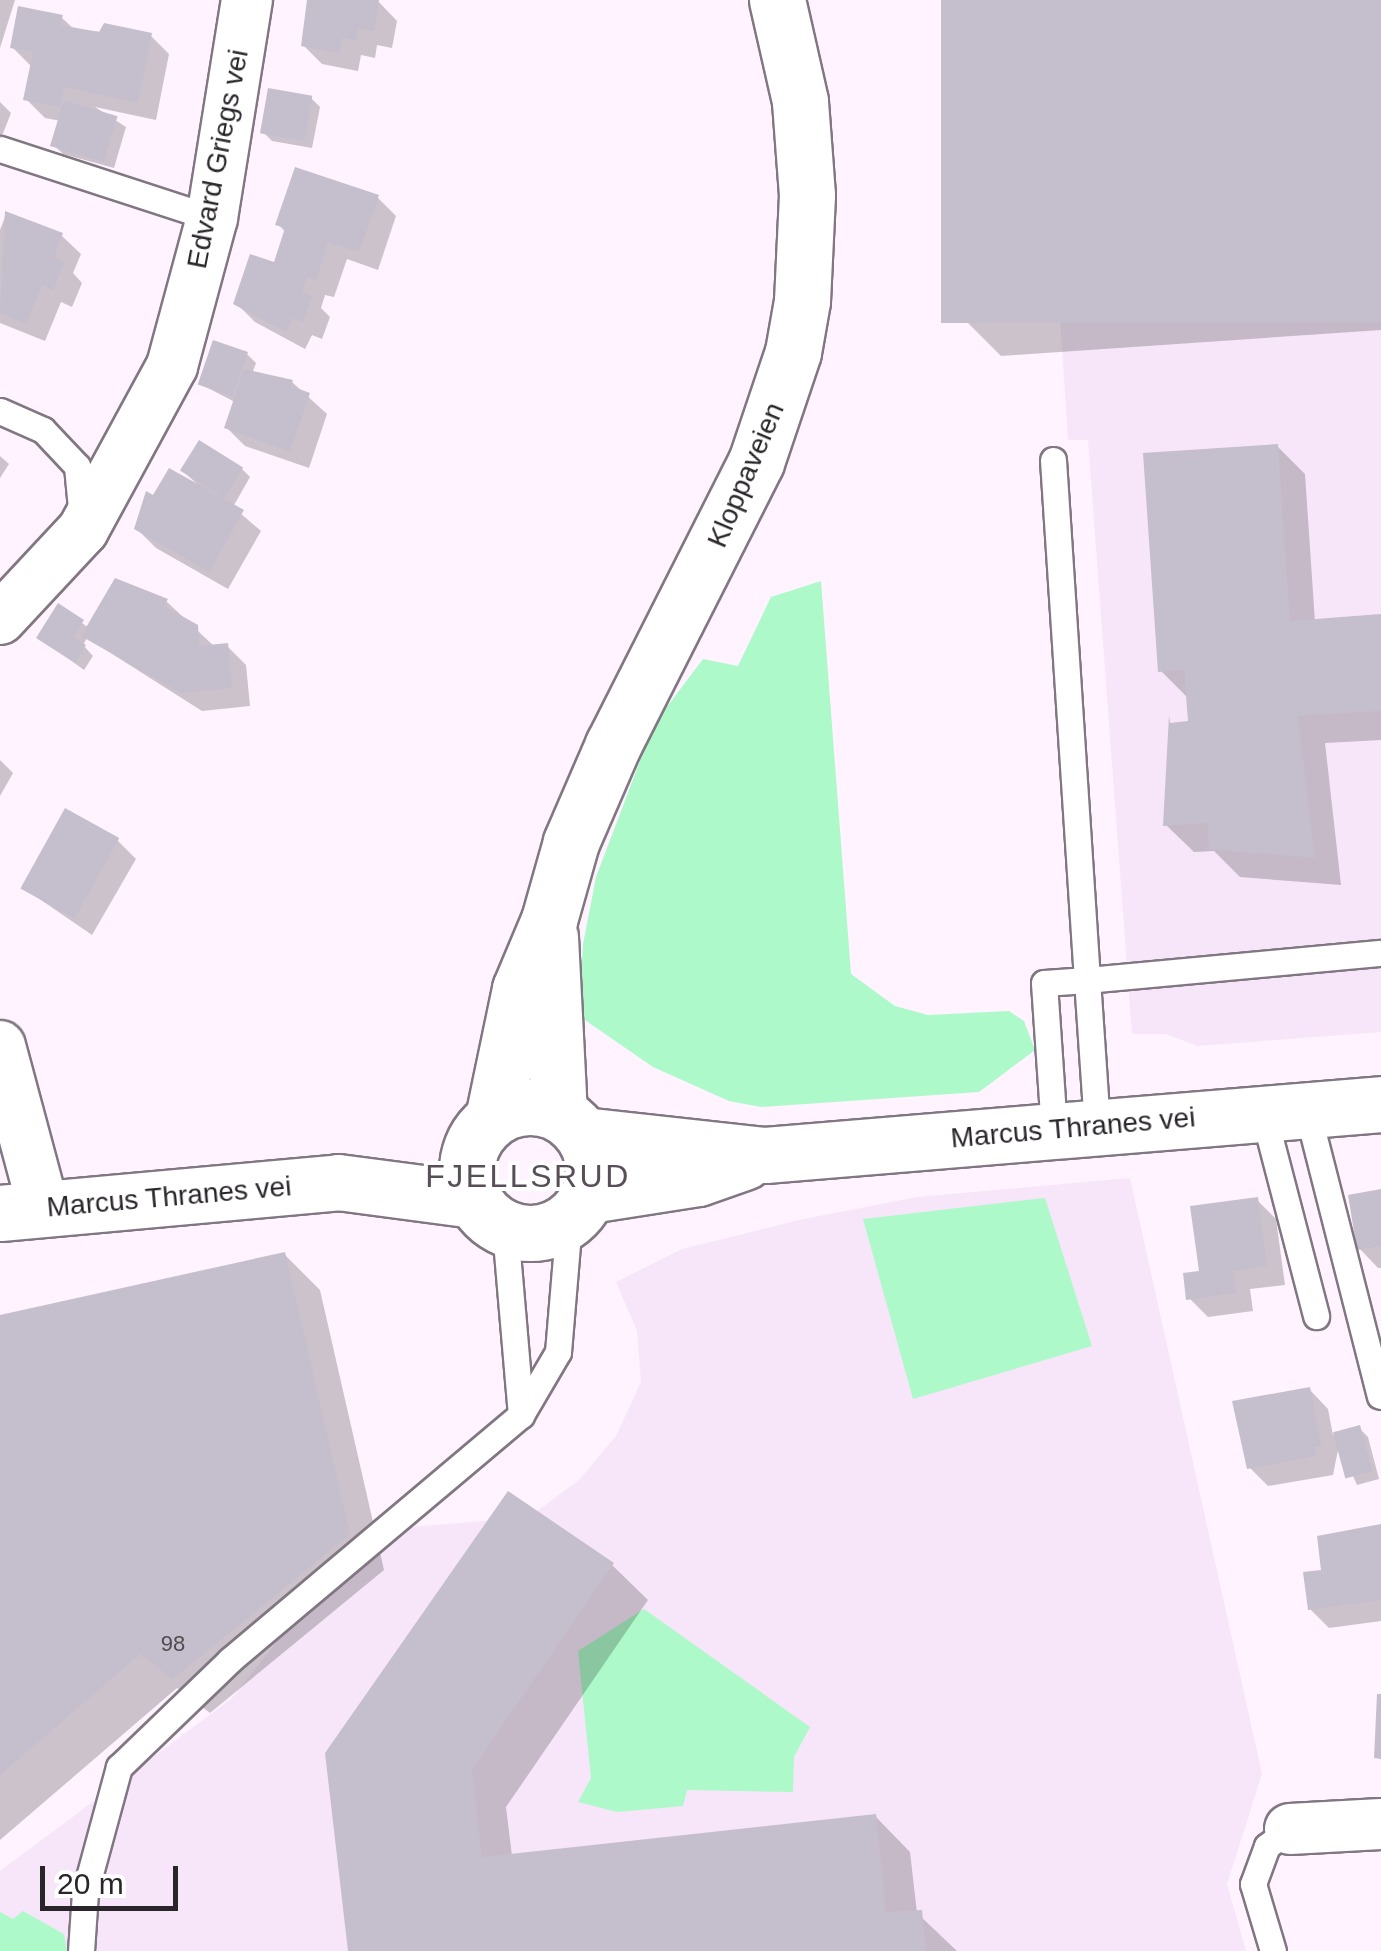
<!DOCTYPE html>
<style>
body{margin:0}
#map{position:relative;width:1381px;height:1951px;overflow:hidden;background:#fef3ff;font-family:Helvetica,sans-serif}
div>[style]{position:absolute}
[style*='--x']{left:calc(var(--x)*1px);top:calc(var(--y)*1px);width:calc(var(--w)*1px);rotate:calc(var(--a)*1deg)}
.built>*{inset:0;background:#f7e6f9}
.green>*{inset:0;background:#adf9ca}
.shadow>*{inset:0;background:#0003}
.building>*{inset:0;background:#c5becc;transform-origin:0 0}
.roads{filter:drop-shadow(2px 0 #817782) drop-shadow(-2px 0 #817782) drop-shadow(0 2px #817782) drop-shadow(0 -2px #817782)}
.service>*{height:25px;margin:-12.5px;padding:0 12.5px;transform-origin:12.5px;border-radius:12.5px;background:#fff}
.minor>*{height:50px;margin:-25px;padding:0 25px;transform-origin:25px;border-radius:25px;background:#fff}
.secondary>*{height:55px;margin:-27.5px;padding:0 27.5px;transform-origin:27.5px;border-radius:27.5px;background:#fff}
.secondary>.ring{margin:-27.5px;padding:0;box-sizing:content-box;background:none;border:55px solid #fff;border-radius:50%}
span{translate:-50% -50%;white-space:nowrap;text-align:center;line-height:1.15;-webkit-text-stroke:8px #fff;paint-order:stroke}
.number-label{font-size:22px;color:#504b52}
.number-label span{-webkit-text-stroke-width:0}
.street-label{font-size:28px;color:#29252a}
.quarter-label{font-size:32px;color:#574e58;letter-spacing:2.5px}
.scale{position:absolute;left:40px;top:1866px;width:138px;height:45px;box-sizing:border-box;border:5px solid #29252a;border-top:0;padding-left:12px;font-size:30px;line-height:35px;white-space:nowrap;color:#29252a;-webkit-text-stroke:8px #fff;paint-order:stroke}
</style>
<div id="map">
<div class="built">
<div style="clip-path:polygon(1381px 295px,1381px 1032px,1198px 1046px,1165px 1034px,1132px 1034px,1088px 440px,1068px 440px,1060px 317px)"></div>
<div style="clip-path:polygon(1130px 1178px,1262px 1774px,1227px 1884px,1246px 1951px,0 1951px,0 1871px,231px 1699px,366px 1531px,529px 1517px,579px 1480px,616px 1436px,641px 1382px,637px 1331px,616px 1282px,682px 1249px,799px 1220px,917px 1197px)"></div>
</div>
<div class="green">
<div style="clip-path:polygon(821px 581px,851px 974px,895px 1006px,928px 1015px,1009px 1011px,1024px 1021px,1035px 1050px,979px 1092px,761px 1107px,729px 1101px,653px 1067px,579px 1016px,583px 944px,596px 877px,654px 724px,703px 659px,738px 666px,771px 597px)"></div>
<div style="clip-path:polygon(1045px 1198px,1092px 1346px,913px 1399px,863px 1219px)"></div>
<div style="clip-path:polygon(644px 1609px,810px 1727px,794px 1757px,793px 1792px,687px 1790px,683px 1806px,617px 1812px,578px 1802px,591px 1778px,578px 1651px)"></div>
<div style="clip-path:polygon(23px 1911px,64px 1934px,67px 1951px,0 1951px,0 1912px,13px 1919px)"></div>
</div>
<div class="shadow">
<div style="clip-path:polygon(0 0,15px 0,0 48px)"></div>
<div style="clip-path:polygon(310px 0,377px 0,397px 21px,392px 48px,377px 45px,375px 58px,361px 55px,358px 71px,322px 64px,303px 45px)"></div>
<div style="clip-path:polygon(944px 0,1381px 0,1381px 330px,1001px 356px,966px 321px)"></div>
<div style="clip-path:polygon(61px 17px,75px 30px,150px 35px,169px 54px,156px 120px,95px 107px,126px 127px,114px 168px,63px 154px,54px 145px,61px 121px,45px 118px,26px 99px,32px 67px,12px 47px)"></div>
<div style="clip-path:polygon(311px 98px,320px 107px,312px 148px,272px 141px,263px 132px)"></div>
<div style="clip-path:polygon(0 102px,11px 113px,0 141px)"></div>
<div style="clip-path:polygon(377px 197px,396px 216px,378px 270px,347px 259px,334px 297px,325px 295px,321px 308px,330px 317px,322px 339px,312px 335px,305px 349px,255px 322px,236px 303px,276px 265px,286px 233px,278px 224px)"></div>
<div style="clip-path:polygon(6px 214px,62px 236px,81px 254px,73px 273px,82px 283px,72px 307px,61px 302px,45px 341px,0 323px,0 230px)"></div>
<div style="clip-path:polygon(247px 354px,256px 363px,252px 374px,292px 382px,327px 414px,309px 468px,245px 446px,226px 427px,235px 402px,200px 384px)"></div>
<div style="clip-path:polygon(1277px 446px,1305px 474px,1315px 622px,1381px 619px,1381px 740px,1325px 743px,1341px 885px,1240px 877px,1214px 851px,1194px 852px,1166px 825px,1190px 724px,1189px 699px,1161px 671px)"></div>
<div style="clip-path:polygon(0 456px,9px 464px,0 478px)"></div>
<div style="clip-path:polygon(242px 469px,250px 477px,233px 507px,261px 531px,228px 589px,156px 548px,137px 529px,154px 499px,198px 485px,183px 471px)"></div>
<div style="clip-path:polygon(166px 601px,215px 647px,227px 646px,246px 665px,250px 706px,202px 711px,87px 638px,83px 645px,93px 656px,84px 670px,39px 637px,58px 606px,89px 628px)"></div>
<div style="clip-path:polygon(0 760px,13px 773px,0 796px)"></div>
<div style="clip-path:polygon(117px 840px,136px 859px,92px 935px,22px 887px)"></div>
<div style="clip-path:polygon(1381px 1192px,1381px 1268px,1378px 1268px,1360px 1249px)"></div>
<div style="clip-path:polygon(1257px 1200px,1276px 1219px,1285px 1285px,1250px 1289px,1253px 1311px,1208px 1317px,1189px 1298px)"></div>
<div style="clip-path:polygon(284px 1254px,320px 1290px,384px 1570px,210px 1713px,177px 1688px,0 1840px,0 1318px)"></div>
<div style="clip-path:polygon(1310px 1390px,1328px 1409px,1333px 1435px,1359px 1428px,1368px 1437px,1379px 1479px,1357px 1485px,1339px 1445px,1333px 1475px,1268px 1486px,1249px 1467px)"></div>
<div style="clip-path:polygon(1381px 1527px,1381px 1621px,1329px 1628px,1310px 1609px,1324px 1572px)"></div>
<div style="clip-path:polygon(612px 1565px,648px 1600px,506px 1807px,512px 1856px,875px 1816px,910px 1852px,917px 1913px,957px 1951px,350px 1951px,328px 1754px)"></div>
</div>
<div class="building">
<div style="clip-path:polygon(307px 0,379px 0,374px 31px,358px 28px,356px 40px,342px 38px,339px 53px,301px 46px)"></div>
<div style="left:941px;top:0;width:440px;height:323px"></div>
<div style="clip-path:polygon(18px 6px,63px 15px,60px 25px,99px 32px,104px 23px,152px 33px,138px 103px,64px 87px,60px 107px,23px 100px,33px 52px,10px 48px)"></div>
<div style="left:268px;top:88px;width:45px;height:46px;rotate:10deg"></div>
<div style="left:64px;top:100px;width:56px;height:48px;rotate:17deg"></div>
<div style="clip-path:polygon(295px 167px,379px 195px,359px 252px,328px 242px,316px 280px,307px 277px,302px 292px,312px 296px,303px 322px,293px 318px,286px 332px,233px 304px,250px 254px,274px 262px,285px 228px,275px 225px)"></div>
<div style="clip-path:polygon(5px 211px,63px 233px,54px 257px,65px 262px,53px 290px,42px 285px,26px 324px,0 313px)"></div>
<div style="left:213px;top:340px;width:37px;height:47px;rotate:19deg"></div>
<div style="clip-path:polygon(244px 369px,293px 380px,291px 386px,310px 393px,290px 451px,224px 428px)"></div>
<div style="left:199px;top:440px;width:52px;height:36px;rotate:32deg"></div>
<div style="clip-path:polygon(1278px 444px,1290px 621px,1381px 614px,1381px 711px,1298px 716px,1315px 858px,1204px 849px,1209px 847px,1207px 823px,1163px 826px,1169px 715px,1170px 723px,1188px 721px,1184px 670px,1158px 672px,1143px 453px)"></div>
<div style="clip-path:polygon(169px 468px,244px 510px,209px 572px,134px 529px,146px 491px,153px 495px)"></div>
<div style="clip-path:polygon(115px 578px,168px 599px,164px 606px,198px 625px,199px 646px,228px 643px,232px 688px,181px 693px,81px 636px)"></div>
<div style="clip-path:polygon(58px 603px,84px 620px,74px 637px,86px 645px,75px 663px,36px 638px)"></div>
<div style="left:65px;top:808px;width:62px;height:92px;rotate:29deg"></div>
<div style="clip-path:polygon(1381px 1189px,1381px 1246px,1357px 1250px,1348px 1195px)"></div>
<div style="clip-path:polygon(1258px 1197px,1267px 1266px,1233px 1271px,1236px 1293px,1186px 1300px,1183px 1273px,1199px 1271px,1190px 1206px)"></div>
<div style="clip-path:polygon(285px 1252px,350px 1534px,173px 1679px,140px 1654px,0 1775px,0 1315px)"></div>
<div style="clip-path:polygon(1310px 1387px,1321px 1446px,1314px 1447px,1316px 1456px,1247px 1469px,1232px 1401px)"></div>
<div style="left:1360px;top:1425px;width:48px;height:28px;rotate:75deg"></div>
<div style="clip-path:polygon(508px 1491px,614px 1563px,472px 1770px,482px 1857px,876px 1814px,886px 1912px,922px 1910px,926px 1951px,348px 1951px,325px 1753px)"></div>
<div style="clip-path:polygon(1381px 1524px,1381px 1600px,1308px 1610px,1303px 1572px,1321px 1570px,1317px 1536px)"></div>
<div style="clip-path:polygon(1377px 1694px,1381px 1694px,1381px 1759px,1374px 1758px)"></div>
</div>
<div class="roads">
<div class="service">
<div style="--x:0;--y:149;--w:223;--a:18"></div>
<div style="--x:0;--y:411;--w:47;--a:23.8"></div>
<div style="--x:43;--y:430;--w:50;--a:46.6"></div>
<div style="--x:77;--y:466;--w:53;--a:84.6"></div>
<div style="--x:1053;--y:460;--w:521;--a:86.26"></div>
<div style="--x:1087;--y:980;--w:43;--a:176"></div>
<div style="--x:1044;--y:983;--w:147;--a:86.1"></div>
<div style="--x:1307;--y:1110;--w:295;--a:75.7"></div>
<div style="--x:1263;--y:1112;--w:211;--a:75.4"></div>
<div style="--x:1097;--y:1126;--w:146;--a:-93.9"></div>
<div style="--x:1087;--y:980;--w:294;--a:-5.3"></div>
<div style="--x:505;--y:1229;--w:187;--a:85.1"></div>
<div style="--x:81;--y:1951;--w:59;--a:-86.1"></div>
<div style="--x:85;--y:1892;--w:130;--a:-74.8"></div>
<div style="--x:119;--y:1767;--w:154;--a:-43.9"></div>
<div style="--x:230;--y:1660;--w:380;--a:-40.1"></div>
<div style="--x:521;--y:1415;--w:73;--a:-59.6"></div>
<div style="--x:558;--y:1352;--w:132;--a:-85.2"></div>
<div style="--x:1273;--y:1951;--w:70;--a:-106.6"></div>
<div style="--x:1253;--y:1884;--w:40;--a:-69.8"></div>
<div style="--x:1267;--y:1846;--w:29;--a:-36"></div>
</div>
<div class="minor">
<div style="--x:0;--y:619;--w:122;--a:-47"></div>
<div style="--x:83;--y:530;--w:187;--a:-61.5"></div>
<div style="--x:172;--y:366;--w:153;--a:-74.9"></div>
<div style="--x:212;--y:218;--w:221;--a:-80.9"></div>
<div style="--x:0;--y:1046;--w:167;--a:75"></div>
<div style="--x:1290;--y:1829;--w:91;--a:-3.1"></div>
</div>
<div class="secondary">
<div style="--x:550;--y:937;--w:176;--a:87.1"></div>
<div class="ring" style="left:467px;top:1107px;width:71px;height:71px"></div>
<div style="--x:493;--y:1118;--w:132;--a:-78.2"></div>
<div style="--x:520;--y:989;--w:75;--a:-67.2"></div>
<div style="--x:549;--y:920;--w:81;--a:-74.2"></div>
<div style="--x:571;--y:842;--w:106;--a:-66.6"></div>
<div style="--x:613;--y:745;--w:317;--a:-63.2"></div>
<div style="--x:756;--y:462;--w:116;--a:-71.4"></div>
<div style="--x:793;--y:352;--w:52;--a:-80"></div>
<div style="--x:802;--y:301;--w:106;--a:-87.3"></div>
<div style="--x:807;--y:195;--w:94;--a:-94.3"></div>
<div style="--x:800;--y:101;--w:104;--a:-102.8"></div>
<div style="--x:583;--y:1135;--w:183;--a:6.3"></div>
<div style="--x:765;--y:1155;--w:618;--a:-4.73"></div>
<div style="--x:589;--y:1195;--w:110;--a:-8.9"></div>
<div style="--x:698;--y:1178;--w:49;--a:-19.2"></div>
<div style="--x:0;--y:1213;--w:339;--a:-5.2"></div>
<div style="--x:338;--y:1182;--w:137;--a:7.5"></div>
</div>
</div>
<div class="number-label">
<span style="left:173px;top:1644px">98</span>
</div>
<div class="street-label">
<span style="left:218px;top:159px;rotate:-79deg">Edvard Griegs vei</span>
<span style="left:746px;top:475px;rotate:-67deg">Kloppaveien</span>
<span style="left:1073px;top:1128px;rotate:-5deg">Marcus Thranes vei</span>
<span style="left:169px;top:1197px;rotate:-5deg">Marcus Thranes vei</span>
</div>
<div class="quarter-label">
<span style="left:528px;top:1176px">FJELLSRUD</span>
</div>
<div class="scale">20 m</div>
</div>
